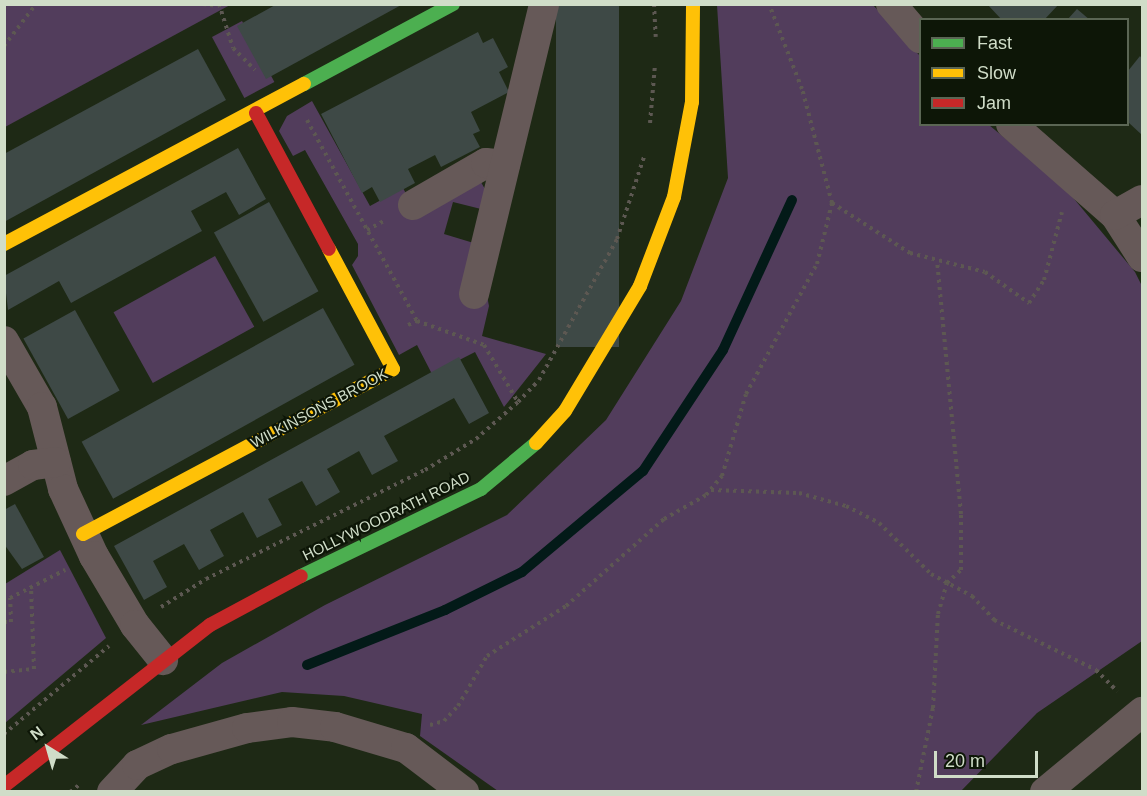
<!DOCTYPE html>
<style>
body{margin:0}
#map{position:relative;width:1147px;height:796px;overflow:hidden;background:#1e2915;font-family:Arial,sans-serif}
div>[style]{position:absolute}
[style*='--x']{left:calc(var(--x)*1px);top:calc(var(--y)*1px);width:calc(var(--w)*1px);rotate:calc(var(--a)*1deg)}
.green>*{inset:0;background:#523d5c;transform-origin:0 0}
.stream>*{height:10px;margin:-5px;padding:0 5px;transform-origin:5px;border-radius:5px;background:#031a18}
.building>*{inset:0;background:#3e4946;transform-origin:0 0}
.path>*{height:4px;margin-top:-2px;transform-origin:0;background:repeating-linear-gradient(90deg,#5d5852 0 3px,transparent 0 7.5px)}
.street>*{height:30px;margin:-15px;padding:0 15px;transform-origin:15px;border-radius:15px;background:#665958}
.fast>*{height:14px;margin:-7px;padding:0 7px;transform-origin:7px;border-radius:7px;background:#4caf50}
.slow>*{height:14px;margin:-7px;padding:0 7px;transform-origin:7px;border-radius:7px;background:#ffc107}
.jam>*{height:14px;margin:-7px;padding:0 7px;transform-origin:7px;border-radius:7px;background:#c62828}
span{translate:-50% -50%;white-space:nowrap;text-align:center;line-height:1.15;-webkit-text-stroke:4.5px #0d1607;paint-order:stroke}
.street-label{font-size:15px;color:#d0ddc8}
.frame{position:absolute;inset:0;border:6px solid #d0ddc8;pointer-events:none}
.legend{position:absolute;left:919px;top:18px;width:210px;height:108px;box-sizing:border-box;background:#0d1607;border:2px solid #5b6654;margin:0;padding:8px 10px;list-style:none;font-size:18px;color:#d0ddc8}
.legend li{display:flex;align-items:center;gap:12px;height:30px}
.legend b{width:30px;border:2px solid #5b6654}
.north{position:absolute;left:18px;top:718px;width:60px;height:60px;-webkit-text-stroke:4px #0d1607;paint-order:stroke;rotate:323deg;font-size:16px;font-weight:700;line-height:24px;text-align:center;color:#d0ddc8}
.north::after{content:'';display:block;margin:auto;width:21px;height:27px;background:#d0ddc8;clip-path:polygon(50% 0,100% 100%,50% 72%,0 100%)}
.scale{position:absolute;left:934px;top:751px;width:104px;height:27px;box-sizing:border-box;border:3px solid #d0ddc8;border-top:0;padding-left:8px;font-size:18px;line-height:21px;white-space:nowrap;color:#d0ddc8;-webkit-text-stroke:4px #0d1607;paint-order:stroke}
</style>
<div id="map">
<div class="green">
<div style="clip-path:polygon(5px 4px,230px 4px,230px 5px,5px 127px)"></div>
<div style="clip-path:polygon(717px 5px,873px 5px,920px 56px,920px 124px,989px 125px,1065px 188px,1135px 272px,1142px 286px,1142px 641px,1037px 713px,961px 791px,498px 791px,420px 736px,422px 714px,344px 696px,282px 692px,141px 725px,222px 663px,325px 605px,507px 515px,606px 420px,681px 301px,728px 178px)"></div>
<div style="left:242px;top:21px;width:69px;height:34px;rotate:62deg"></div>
<div style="clip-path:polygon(312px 101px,370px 206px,403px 188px,415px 211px,478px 177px,489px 196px,485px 210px,453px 202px,444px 234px,477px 244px,489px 306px,482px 336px,546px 354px,504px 407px,475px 352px,432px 374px,417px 345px,399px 355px,352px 265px,358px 256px,358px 244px,305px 150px,293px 156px,279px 131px,287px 116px)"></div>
<div style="left:215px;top:256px;width:81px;height:116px;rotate:61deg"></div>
<div style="clip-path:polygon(60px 550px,106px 638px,5px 723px,5px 584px)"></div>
</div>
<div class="stream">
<div style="--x:307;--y:665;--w:149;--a:-21.7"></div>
<div style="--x:445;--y:610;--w:86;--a:-26.3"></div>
<div style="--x:522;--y:572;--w:158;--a:-39.9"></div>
<div style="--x:643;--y:471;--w:145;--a:-56.5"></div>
<div style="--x:723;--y:350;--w:165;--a:-65.3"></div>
</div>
<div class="building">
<div style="clip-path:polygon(277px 4px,403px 4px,266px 79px,237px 26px)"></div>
<div style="left:556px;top:4px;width:63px;height:343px"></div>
<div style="clip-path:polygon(987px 4px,1059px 4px,1044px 20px,1002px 20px)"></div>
<div style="clip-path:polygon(1077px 9px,1090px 20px,1067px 20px)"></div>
<div style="clip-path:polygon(478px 32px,483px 43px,493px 38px,508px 67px,499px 72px,509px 92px,471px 112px,480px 131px,473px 134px,480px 147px,441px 167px,435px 155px,408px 169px,415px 183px,380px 202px,372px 187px,362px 193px,321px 114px)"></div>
<div style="clip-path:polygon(198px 49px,226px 100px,4px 222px,4px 154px)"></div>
<div style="clip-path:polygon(1140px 56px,1142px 59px,1142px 135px,1128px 122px,1128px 71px)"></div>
<div style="clip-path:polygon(238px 148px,266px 199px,239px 215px,226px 192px,191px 211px,202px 231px,71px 303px,59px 281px,8px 310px,4px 276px)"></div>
<div style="left:269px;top:202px;width:102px;height:63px;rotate:61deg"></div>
<div style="left:323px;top:308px;width:65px;height:276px;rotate:61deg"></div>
<div style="left:75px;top:310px;width:92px;height:59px;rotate:61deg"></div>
<div style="clip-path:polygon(459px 357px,489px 413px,469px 424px,454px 398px,384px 436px,398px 461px,372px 475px,359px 451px,327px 469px,340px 492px,316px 506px,302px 481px,268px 499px,282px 525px,257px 538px,243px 512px,210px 530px,224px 556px,199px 570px,184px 544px,153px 561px,167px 587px,144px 600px,114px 546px)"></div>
<div style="clip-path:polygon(15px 504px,44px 557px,22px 569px,4px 544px,4px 510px)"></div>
</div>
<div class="path">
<div style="--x:203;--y:4;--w:16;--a:7"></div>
<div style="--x:219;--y:4;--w:46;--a:72.3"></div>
<div style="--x:233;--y:48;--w:31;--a:45"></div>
<div style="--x:654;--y:4;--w:33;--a:87"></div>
<div style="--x:4;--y:46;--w:53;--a:-52.7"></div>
<div style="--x:307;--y:120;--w:229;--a:61.3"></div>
<div style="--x:650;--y:123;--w:58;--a:-85.1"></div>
<div style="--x:832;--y:203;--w:93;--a:32.7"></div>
<div style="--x:910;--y:253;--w:77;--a:14.2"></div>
<div style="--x:985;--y:272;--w:54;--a:35.2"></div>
<div style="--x:1029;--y:303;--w:27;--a:-57"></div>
<div style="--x:1044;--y:280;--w:70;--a:-75.2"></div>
<div style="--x:367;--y:230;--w:19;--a:-28"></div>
<div style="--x:408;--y:325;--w:10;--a:-24"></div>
<div style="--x:417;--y:321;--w:71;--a:19.7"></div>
<div style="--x:484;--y:345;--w:66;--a:59.2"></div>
<div style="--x:711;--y:490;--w:88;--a:2"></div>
<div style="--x:799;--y:493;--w:49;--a:15.5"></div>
<div style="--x:846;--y:506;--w:37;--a:27"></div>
<div style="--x:879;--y:523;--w:73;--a:44.4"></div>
<div style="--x:931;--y:574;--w:47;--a:28.2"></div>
<div style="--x:972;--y:596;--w:33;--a:47"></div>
<div style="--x:994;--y:620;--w:114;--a:26.1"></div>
<div style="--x:1096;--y:670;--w:30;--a:45"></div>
<div style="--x:161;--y:607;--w:53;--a:-31.9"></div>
<div style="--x:206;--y:579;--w:245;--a:-26.5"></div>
<div style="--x:425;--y:470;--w:60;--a:-31.3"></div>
<div style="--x:476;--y:439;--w:56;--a:-41.4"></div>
<div style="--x:518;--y:402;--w:30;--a:-46"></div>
<div style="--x:539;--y:380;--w:161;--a:-61"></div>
<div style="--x:617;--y:239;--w:89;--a:-71.8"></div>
<div style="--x:4;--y:622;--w:7;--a:0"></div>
<div style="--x:11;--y:622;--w:24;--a:-92"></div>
<div style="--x:10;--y:598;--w:62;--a:-27"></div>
<div style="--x:4;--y:672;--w:30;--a:-6"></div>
<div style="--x:34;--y:669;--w:81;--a:-92.1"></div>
<div style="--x:430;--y:725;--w:15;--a:-16"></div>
<div style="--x:444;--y:721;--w:21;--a:-47"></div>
<div style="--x:458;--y:706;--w:58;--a:-59.9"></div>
<div style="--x:487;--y:656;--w:93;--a:-32.3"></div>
<div style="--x:566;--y:606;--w:131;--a:-41.6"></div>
<div style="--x:664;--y:519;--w:48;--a:-29.7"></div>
<div style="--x:706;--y:495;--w:25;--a:-50"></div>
<div style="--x:722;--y:476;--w:85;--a:-73.7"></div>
<div style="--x:746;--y:394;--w:148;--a:-61.4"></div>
<div style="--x:817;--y:264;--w:63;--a:-76.2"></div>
<div style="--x:832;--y:203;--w:118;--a:-104.7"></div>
<div style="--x:802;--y:89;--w:91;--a:-111.2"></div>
<div style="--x:4;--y:734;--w:137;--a:-40"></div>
<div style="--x:70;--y:792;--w:11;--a:-38"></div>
<div style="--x:916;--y:792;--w:86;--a:-78.6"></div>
<div style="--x:933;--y:708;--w:94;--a:-87"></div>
<div style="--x:938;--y:614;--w:32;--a:-74"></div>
<div style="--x:947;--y:583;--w:19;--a:-43"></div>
<div style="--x:961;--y:570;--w:56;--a:-90"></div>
<div style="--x:961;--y:514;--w:253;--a:-95.4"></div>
</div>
<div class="street">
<div style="--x:891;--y:4;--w:45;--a:49.5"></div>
<div style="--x:1011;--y:124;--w:138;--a:41.2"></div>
<div style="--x:1115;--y:215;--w:50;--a:57.3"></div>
<div style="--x:413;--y:205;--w:84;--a:-29.9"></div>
<div style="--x:486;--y:163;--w:19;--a:6"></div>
<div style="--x:1115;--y:215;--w:31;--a:-29"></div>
<div style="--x:474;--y:294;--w:298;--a:-76.4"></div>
<div style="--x:4;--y:341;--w:76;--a:60.1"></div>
<div style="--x:42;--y:407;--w:85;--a:75.6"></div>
<div style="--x:63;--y:489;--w:74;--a:65.2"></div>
<div style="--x:94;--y:556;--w:80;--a:59.3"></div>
<div style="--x:135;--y:625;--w:45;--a:51.3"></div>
<div style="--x:4;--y:481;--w:33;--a:-29"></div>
<div style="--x:33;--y:465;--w:23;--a:-7"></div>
<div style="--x:112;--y:792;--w:37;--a:-47"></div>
<div style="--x:137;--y:765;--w:38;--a:-25"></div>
<div style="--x:172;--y:749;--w:78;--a:-15.6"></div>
<div style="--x:247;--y:728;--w:45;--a:-7.6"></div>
<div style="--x:292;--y:722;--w:43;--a:6.6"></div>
<div style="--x:335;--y:727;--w:74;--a:16.5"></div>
<div style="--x:406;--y:748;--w:73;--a:37.2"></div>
<div style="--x:1045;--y:792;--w:126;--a:-39.5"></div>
</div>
<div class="fast">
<div style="--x:304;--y:84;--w:169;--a:-28.2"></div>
<div style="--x:301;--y:576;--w:200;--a:-25.8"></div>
<div style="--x:481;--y:489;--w:72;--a:-39.9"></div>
</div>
<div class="slow">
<div style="--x:4;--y:244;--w:340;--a:-28.1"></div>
<div style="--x:536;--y:443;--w:43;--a:-47.8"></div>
<div style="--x:565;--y:411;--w:146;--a:-59"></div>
<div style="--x:640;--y:286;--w:95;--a:-69.1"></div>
<div style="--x:674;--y:197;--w:97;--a:-79.3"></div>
<div style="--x:692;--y:102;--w:98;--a:-89.4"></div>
<div style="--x:83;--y:534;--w:351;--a:-28"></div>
<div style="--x:393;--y:369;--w:136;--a:-118.1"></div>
</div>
<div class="jam">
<div style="--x:256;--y:113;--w:154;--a:61.8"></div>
<div style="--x:4;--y:786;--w:261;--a:-38"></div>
<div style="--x:210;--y:625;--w:103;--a:-28.3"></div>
</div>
<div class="street-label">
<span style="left:319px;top:408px;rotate:-28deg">WILKINSONS BROOK</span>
<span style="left:386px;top:516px;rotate:-26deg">HOLLYWOODRATH ROAD</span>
</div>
<div class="frame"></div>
<ul class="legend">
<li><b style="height:8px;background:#4caf50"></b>Fast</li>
<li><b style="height:8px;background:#ffc107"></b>Slow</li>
<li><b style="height:8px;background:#c62828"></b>Jam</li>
</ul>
<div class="north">N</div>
<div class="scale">20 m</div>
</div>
